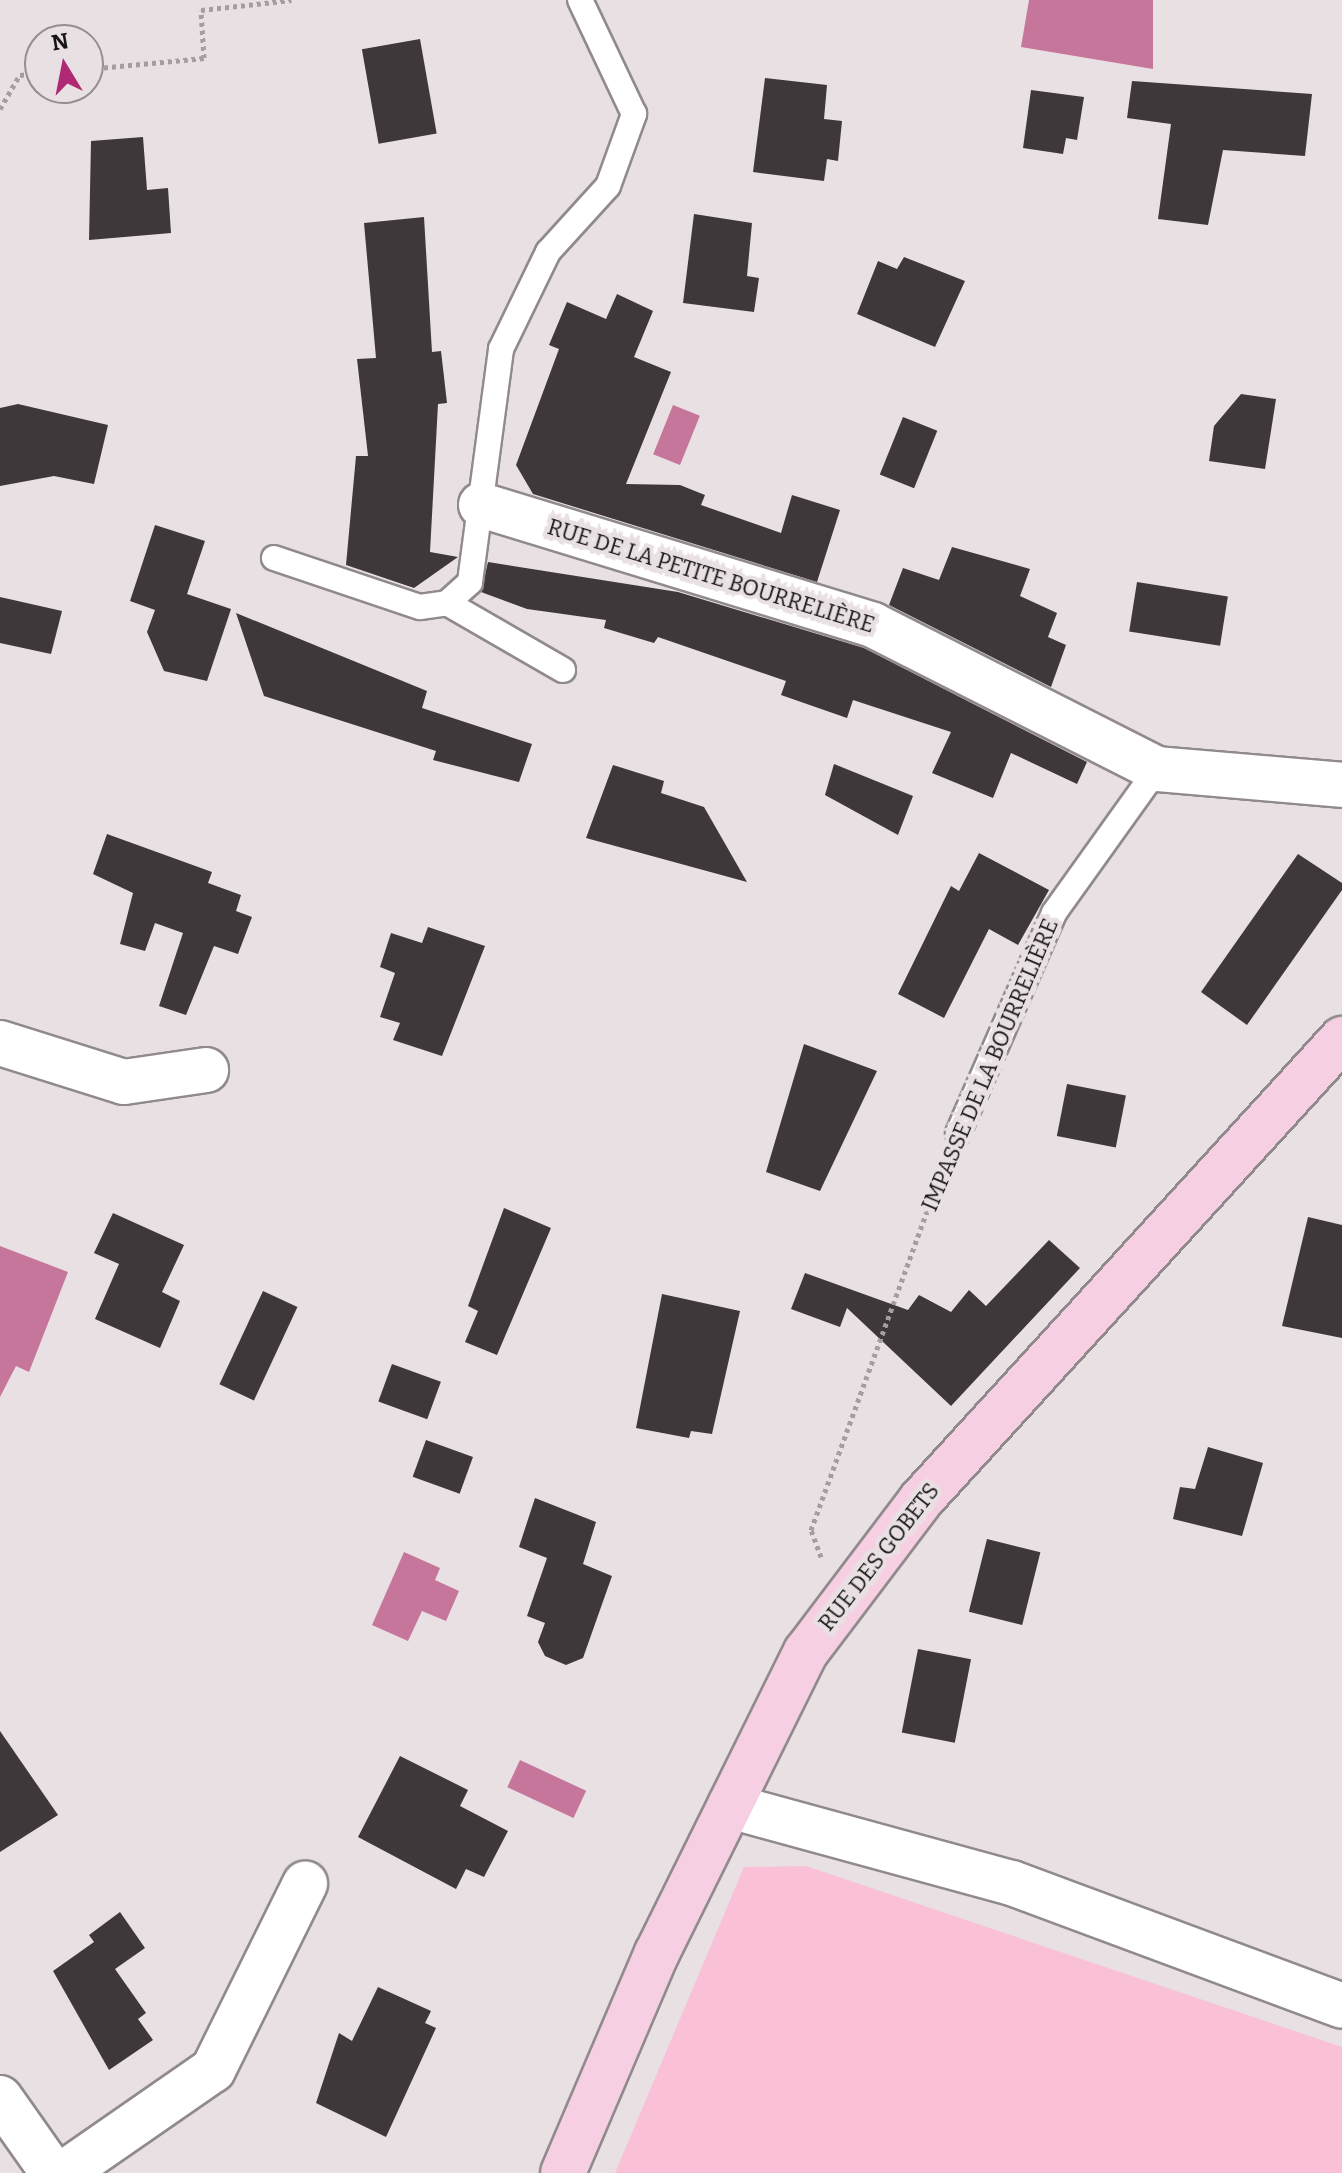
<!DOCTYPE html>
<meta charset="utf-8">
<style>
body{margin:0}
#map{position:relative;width:1342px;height:2173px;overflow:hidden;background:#e8e0e3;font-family:Bitter,serif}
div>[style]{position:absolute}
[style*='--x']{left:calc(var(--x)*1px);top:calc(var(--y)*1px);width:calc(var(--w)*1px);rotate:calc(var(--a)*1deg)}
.green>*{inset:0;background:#f9c0d8}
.water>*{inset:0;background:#c6769a;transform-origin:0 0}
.building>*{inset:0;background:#3e383b;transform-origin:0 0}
.path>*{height:5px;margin-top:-2.5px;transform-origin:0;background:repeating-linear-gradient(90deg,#a49ea1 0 4px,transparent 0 8px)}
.roads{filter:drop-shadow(2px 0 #918a8d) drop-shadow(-2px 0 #918a8d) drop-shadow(0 2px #918a8d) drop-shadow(0 -2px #918a8d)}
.service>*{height:24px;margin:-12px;padding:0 12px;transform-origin:12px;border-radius:12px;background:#fff}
.minor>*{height:44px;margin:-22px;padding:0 22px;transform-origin:22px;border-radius:22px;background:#fff}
.secondary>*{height:44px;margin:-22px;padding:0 22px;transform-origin:22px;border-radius:22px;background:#f6d0e2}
span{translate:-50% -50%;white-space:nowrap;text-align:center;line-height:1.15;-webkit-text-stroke:8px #e8e0e3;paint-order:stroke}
.street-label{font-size:22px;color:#161415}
.north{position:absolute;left:24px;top:24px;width:80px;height:80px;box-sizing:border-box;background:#e8e0e3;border:2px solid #948e91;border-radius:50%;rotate:350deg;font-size:22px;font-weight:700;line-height:32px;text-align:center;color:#161415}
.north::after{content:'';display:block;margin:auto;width:28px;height:36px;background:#af2a73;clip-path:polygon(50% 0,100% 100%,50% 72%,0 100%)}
</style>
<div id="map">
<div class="green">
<div style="clip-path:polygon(806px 1866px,1342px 2047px,1342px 2173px,615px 2173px,744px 1867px)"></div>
</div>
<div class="water">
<div style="clip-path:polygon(1029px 0,1153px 0,1153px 69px,1021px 47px)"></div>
<div style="left:673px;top:405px;width:29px;height:53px;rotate:22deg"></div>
<div style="clip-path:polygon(0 1246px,68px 1272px,29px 1372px,16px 1366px,0 1397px)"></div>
<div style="clip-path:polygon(404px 1552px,440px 1568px,435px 1580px,459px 1591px,446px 1621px,422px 1611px,408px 1641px,372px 1625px)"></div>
<div style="left:520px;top:1760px;width:73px;height:30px;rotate:25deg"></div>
</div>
<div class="building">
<div style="left:420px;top:39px;width:96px;height:59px;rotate:80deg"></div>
<div style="clip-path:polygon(765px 78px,827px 85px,824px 119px,842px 121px,838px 161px,827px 159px,824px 181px,753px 172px)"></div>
<div style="clip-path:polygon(1132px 81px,1312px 94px,1305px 156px,1223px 150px,1208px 225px,1158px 219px,1171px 124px,1127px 118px)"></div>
<div style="clip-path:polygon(1031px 90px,1084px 97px,1077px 140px,1066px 138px,1063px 154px,1023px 148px)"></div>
<div style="clip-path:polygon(143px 137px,147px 190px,168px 188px,171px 233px,89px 240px,91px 141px)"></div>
<div style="clip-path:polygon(694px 214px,752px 223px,747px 276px,759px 278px,754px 312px,683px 303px)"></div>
<div style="clip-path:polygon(424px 217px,432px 352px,441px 351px,447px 403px,438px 404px,430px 552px,458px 557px,414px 588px,346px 565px,356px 456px,368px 456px,357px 359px,376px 358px,364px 223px)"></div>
<div style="clip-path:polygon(904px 257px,965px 281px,935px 347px,857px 314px,878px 261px,897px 269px)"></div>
<div style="clip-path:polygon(617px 294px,653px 311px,634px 357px,671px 372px,626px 484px,680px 485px,705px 495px,701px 505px,781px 533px,792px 495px,840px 510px,817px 582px,533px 494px,516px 465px,559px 349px,549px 345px,567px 302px,606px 319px)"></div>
<div style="clip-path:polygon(1241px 394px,1276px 399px,1265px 469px,1209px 461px,1214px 426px)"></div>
<div style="clip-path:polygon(18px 404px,108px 425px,94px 484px,54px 476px,0 486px,0 408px)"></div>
<div style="left:903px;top:417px;width:37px;height:62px;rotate:22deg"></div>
<div style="clip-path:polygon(155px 525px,205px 541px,187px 594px,231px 609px,207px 681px,164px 671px,147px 632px,155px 610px,130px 601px)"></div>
<div style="clip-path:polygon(952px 547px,1030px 569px,1020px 596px,1057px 613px,1048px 637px,1066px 645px,1051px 687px,889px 605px,903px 568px,939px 580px)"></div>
<div style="clip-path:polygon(488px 562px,678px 592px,864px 648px,1087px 762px,1077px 784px,1011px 753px,993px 798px,932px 773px,951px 732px,853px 700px,847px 718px,781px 695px,786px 681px,658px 637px,654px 643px,604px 628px,606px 620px,527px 609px,481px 592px)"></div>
<div style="left:1137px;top:582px;width:92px;height:50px;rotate:9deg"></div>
<div style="clip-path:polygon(0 597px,62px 611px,51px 654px,0 643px)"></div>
<div style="clip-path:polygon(236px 613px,427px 691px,422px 708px,532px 744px,519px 782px,433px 760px,436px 751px,264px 696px)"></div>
<div style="clip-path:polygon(834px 764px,913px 796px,898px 835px,825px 795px)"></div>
<div style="clip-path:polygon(613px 765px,664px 781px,661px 793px,704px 807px,747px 882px,586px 838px)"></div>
<div style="clip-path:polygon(107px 834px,212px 872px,208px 883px,241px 895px,236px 911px,252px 917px,238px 954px,214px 946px,186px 1015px,159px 1006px,183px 933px,155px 923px,145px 951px,120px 944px,133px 893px,93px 874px)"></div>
<div style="clip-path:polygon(979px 853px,1049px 890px,1018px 945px,989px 929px,944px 1018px,898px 994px,951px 886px,959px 891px)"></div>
<div style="clip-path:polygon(1298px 854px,1342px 883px,1342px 890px,1247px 1025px,1201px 992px)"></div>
<div style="clip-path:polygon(428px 927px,485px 946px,442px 1056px,393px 1040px,400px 1023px,380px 1017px,395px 973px,380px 967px,391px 933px,422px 943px)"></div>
<div style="clip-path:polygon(804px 1044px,877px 1071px,820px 1191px,766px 1172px)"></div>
<div style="left:1067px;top:1084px;width:60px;height:53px;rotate:11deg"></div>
<div style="clip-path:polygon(504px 1208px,551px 1228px,497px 1355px,465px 1342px,478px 1311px,468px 1306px)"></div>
<div style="clip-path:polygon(113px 1213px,184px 1245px,162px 1292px,180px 1301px,160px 1348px,95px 1319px,119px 1264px,94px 1253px)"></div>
<div style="clip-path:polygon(1308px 1217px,1342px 1225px,1342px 1338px,1282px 1326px)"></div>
<div style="clip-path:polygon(1049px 1240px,1080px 1268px,951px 1406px,847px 1308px,840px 1327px,791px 1309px,805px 1273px,908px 1310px,919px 1295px,951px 1312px,969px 1290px,986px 1306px)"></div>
<div style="left:263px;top:1291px;width:38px;height:103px;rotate:25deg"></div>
<div style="clip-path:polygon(662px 1294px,740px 1311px,712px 1434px,691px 1431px,689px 1438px,636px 1428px)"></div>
<div style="left:392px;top:1364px;width:52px;height:40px;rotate:20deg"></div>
<div style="left:426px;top:1440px;width:50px;height:39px;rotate:20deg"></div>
<div style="clip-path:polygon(1208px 1447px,1263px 1463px,1242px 1536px,1173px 1519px,1180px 1487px,1195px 1489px)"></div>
<div style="clip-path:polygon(535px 1498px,596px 1522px,583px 1564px,612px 1576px,583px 1658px,566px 1665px,545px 1656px,538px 1642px,545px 1623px,527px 1616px,547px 1558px,519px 1547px)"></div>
<div style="left:987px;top:1539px;width:55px;height:75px;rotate:14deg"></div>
<div style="left:918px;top:1649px;width:54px;height:85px;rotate:11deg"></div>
<div style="clip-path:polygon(0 1731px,58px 1815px,0 1852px)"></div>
<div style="clip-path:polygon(400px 1756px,468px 1790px,460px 1806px,508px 1831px,484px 1877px,466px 1869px,456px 1889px,358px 1837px)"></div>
<div style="clip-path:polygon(120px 1912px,145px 1948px,115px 1969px,146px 2013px,138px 2019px,153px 2040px,109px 2070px,53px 1971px,94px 1942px,89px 1935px)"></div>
<div style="clip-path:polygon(378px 1987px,431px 2011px,425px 2023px,436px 2028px,386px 2137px,316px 2103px,339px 2033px,352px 2041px)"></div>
</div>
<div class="path">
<div style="--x:88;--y:69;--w:117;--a:-5.4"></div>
<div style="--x:204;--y:58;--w:48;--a:-93.6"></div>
<div style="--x:201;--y:10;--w:91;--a:-6.3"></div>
<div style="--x:0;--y:109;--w:39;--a:-60"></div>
<div style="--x:20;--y:75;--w:20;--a:-6"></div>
<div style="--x:821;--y:1557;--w:29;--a:-110"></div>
<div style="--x:811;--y:1530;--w:393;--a:-70"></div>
</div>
<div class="roads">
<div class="service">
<div style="--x:274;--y:558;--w:154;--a:18.6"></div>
<div style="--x:420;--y:607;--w:27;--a:-8"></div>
<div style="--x:447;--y:603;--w:31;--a:-42"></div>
<div style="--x:470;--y:582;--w:235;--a:-82.4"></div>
<div style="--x:501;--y:349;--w:108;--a:-64.1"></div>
<div style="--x:548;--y:252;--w:89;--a:-47.7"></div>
<div style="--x:608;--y:186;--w:77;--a:-70.1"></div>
<div style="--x:634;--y:114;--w:126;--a:-115.3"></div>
<div style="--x:447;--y:603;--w:134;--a:30"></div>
<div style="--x:958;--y:1133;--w:240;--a:-66.4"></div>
<div style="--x:1054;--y:913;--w:177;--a:-54.4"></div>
</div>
<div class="minor">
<div style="--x:481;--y:505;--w:410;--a:17"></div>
<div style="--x:873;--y:625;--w:318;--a:26.9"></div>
<div style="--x:1157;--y:769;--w:186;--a:4.9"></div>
<div style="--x:0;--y:1043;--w:130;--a:17.5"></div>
<div style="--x:124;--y:1082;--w:83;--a:-8.3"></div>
<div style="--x:730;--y:1806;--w:292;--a:15.3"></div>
<div style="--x:1012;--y:1883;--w:352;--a:20.4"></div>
<div style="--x:0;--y:2098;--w:92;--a:54.8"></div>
<div style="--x:64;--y:2173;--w:181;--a:-34.7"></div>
<div style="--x:213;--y:2070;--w:208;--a:-63.7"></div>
</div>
<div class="secondary">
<div style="--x:563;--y:2173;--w:239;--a:-66.9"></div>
<div style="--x:657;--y:1953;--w:336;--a:-63.7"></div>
<div style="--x:806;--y:1652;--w:189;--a:-52.9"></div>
<div style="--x:920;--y:1501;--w:626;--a:-47.59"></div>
</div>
</div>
<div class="street-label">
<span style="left:711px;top:576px;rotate:17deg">RUE DE LA PETITE BOURRELIÈRE</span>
<span style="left:990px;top:1065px;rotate:-67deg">IMPASSE DE LA BOURRELIÈRE</span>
<span style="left:879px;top:1557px;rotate:-52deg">RUE DES GOBETS</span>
</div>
<div class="north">N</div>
</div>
